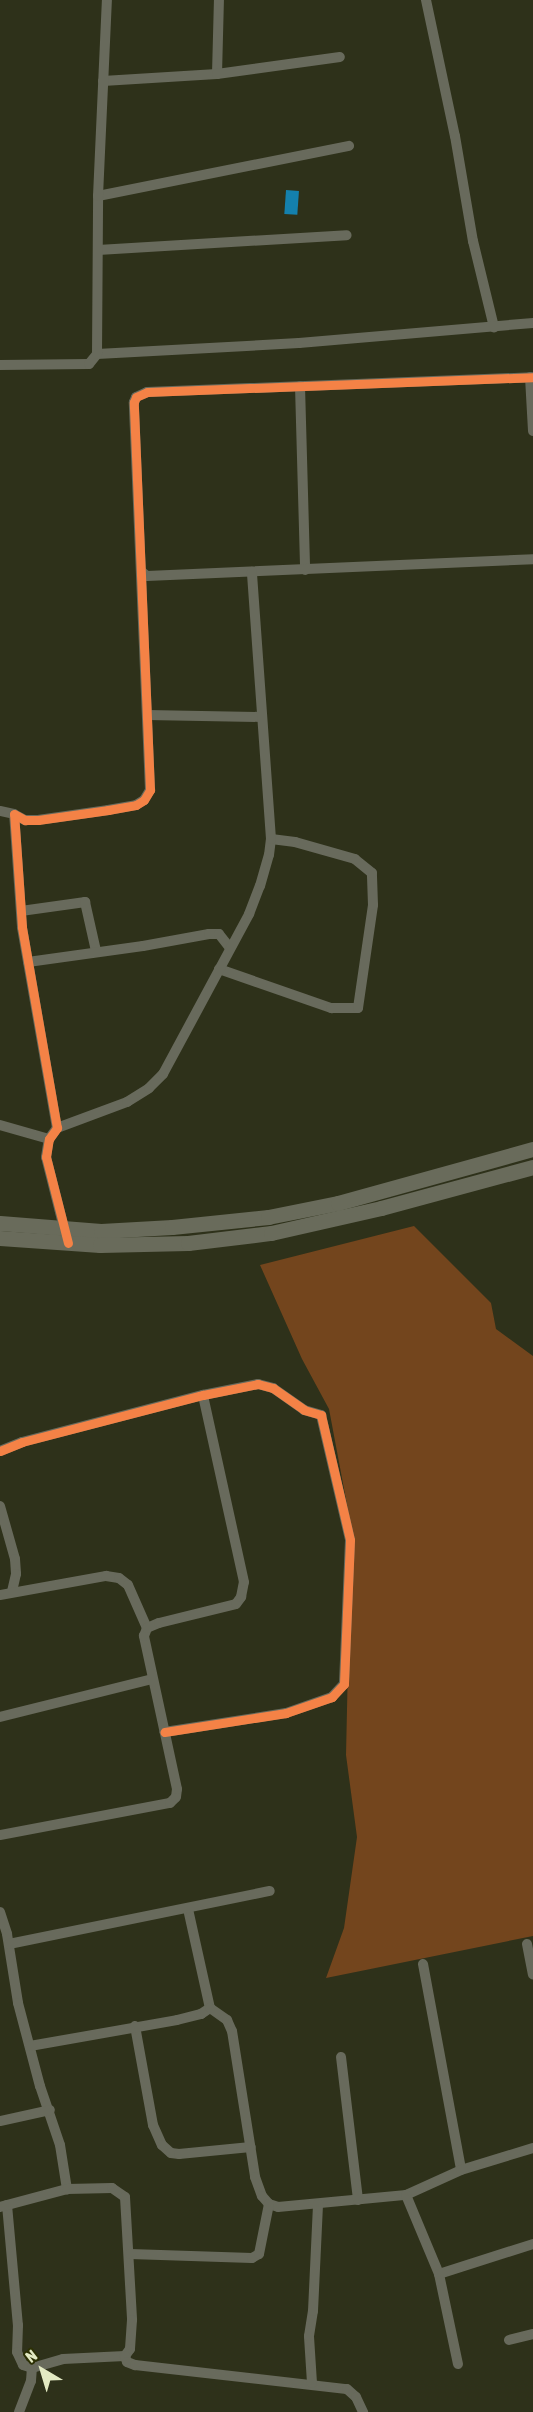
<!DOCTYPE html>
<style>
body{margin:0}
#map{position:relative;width:533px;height:2412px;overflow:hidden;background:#2e311a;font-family:"Asap Condensed",sans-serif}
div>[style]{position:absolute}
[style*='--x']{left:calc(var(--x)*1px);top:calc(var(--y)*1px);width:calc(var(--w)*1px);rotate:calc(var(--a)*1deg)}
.green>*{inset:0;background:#73451d}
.water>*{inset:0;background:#1480ad;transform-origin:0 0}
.street>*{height:10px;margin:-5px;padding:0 5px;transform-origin:5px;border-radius:5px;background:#686a5c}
.secondary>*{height:15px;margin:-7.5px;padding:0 7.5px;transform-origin:7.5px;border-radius:7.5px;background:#696b5b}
.cycleway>*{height:9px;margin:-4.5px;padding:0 4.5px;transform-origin:4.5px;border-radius:4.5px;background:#f48246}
span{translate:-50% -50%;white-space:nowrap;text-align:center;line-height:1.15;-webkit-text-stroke:4.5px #2c3004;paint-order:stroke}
.north{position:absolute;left:12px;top:2340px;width:60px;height:60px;-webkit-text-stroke:4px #2c3004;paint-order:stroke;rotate:322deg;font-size:16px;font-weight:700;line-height:24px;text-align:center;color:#e3eac3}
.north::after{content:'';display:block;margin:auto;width:21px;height:27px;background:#e3eac3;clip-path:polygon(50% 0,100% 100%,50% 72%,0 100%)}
</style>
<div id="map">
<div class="green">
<div style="clip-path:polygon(414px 1226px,491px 1303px,496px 1329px,533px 1356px,533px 1936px,326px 1978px,344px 1928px,357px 1837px,346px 1755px,351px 1526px,329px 1409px,302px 1359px,260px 1265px)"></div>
</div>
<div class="water">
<div style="left:286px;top:190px;width:13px;height:24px;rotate:4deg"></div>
</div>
<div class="street">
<div style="--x:426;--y:0;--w:139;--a:78"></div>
<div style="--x:455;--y:136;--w:107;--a:80.3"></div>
<div style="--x:473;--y:241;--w:89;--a:76.3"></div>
<div style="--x:217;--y:74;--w:74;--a:-88.5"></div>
<div style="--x:103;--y:81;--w:114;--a:-3.5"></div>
<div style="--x:217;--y:74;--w:124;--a:-7.9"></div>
<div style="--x:98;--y:196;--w:256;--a:-11.3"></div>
<div style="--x:98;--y:250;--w:249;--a:-3.4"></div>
<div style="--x:97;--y:354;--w:202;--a:-3.1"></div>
<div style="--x:299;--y:343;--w:235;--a:-4.9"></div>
<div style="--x:0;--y:365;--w:89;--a:-0.6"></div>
<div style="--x:89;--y:364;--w:13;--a:-51"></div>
<div style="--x:97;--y:354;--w:158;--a:-89.6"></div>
<div style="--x:98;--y:196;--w:196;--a:-87.4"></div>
<div style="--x:530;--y:377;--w:54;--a:86.8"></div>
<div style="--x:300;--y:386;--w:184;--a:88.4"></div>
<div style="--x:142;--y:572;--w:6;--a:39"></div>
<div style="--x:147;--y:576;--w:386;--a:-2.5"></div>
<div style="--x:147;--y:715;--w:115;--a:1"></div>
<div style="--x:0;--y:811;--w:14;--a:12"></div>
<div style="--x:21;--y:911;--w:65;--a:-8"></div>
<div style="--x:85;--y:902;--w:50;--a:77.3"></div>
<div style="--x:28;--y:962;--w:116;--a:-7.9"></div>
<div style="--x:143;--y:946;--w:67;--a:-10.3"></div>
<div style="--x:209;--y:934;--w:10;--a:0"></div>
<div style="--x:219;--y:934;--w:18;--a:52"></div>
<div style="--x:219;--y:969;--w:119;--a:19.2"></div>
<div style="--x:331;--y:1008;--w:27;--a:0"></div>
<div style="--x:358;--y:1008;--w:104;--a:-81.7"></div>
<div style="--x:373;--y:905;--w:32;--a:-92"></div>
<div style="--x:372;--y:873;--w:22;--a:-141"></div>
<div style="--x:355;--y:859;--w:62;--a:-164.2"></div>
<div style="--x:295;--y:842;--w:24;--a:-173"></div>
<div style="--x:0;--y:1125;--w:51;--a:15.9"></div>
<div style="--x:57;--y:1128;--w:75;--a:-20.4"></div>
<div style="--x:127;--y:1102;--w:26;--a:-32"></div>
<div style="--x:149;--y:1088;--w:20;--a:-45"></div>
<div style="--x:163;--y:1074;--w:182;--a:-61.7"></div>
<div style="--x:249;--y:914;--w:30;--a:-69"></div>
<div style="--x:260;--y:886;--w:32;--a:-74"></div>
<div style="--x:269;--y:855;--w:16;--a:-83"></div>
<div style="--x:271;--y:839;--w:268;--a:-94.1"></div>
<div style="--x:65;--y:1232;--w:77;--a:-104.2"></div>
<div style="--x:46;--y:1157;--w:18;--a:-81"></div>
<div style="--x:49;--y:1139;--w:14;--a:-54"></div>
<div style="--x:57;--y:1128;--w:204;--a:-99.9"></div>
<div style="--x:22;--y:927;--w:113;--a:-94"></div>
<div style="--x:14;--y:814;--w:13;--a:29"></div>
<div style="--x:25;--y:820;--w:13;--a:0"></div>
<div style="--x:38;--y:820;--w:71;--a:-8.1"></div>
<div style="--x:108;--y:810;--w:28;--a:-10"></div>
<div style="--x:136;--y:805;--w:9;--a:-32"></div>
<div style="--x:144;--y:800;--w:12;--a:-59"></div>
<div style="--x:150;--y:790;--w:388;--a:-92.4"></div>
<div style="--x:134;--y:402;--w:5;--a:-68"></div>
<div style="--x:136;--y:397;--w:12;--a:-24"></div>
<div style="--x:147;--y:392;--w:386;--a:-2.2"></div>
<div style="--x:0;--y:1451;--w:24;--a:-22"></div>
<div style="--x:22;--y:1442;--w:187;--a:-14.6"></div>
<div style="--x:203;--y:1395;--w:56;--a:-11.3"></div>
<div style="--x:258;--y:1384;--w:16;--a:15"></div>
<div style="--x:273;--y:1388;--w:38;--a:35"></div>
<div style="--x:304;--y:1410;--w:18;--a:16"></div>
<div style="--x:321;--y:1415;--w:128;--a:76.9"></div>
<div style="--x:350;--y:1540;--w:144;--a:92.4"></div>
<div style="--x:344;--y:1684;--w:18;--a:133"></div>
<div style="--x:332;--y:1697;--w:49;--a:160.8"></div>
<div style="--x:286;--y:1713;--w:123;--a:171.1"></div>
<div style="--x:0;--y:1506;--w:55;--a:74.2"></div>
<div style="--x:15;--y:1559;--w:15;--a:86"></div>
<div style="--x:16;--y:1574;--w:18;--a:103"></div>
<div style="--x:0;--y:1595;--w:108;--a:-10.2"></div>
<div style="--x:106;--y:1576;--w:13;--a:9"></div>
<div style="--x:119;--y:1578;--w:11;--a:38"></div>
<div style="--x:128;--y:1585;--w:47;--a:66.2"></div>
<div style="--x:0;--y:1717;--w:157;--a:-14"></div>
<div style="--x:0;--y:1835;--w:173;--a:-10.7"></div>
<div style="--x:170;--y:1803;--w:8;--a:-45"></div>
<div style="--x:176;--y:1797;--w:8;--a:-83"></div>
<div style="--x:177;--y:1789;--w:157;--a:-102.2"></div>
<div style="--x:144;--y:1636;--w:9;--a:-69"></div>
<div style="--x:147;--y:1628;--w:13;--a:-23"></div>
<div style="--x:159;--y:1623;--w:79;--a:-13.9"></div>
<div style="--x:236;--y:1604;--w:9;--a:-54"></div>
<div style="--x:241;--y:1597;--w:15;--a:-79"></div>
<div style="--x:244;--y:1582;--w:191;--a:-102.4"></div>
<div style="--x:188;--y:1909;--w:101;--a:77.5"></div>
<div style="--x:0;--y:1912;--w:23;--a:72"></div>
<div style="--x:7;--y:1934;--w:70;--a:80.9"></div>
<div style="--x:18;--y:2003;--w:86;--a:75.2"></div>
<div style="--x:40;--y:2086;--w:62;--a:71.3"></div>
<div style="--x:60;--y:2145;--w:45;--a:81"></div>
<div style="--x:9;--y:1944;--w:266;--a:-11.5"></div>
<div style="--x:527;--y:1944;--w:31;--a:79"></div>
<div style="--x:423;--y:1964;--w:209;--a:79.5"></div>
<div style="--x:135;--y:2026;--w:101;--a:79.7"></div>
<div style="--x:153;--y:2125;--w:22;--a:66"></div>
<div style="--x:162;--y:2145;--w:12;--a:42"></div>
<div style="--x:171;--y:2153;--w:8;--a:7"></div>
<div style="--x:179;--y:2154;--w:72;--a:-5.6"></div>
<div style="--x:30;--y:2046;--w:149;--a:-10"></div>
<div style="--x:177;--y:2020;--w:25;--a:-14"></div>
<div style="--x:201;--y:2014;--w:11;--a:-34"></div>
<div style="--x:210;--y:2008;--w:21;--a:35"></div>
<div style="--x:227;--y:2020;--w:12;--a:66"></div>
<div style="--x:232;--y:2031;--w:148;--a:81"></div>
<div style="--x:255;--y:2177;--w:20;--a:70"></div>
<div style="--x:262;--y:2196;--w:11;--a:49"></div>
<div style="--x:269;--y:2204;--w:9;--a:18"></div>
<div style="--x:278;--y:2207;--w:129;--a:-5.4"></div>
<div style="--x:406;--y:2195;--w:60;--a:-24.4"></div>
<div style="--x:461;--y:2170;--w:75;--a:-17"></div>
<div style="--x:341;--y:2057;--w:144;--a:83.2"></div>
<div style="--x:0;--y:2121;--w:51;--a:-12.4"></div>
<div style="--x:406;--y:2195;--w:86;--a:67.3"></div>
<div style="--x:439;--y:2274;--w:92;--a:78.1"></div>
<div style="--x:7;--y:2205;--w:121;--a:84.8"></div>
<div style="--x:18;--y:2325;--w:27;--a:92"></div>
<div style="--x:17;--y:2352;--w:14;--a:65"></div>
<div style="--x:23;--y:2365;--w:9;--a:18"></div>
<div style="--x:32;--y:2368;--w:32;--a:-16"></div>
<div style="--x:63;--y:2359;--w:62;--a:-2.8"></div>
<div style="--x:0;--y:2207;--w:69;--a:-15"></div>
<div style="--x:67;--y:2189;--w:45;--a:-1.3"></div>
<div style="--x:112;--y:2188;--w:16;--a:35"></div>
<div style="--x:125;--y:2197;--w:123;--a:86.7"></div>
<div style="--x:132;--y:2320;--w:29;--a:94"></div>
<div style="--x:130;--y:2349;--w:9;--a:126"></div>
<div style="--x:130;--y:2254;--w:122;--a:1.9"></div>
<div style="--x:252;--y:2258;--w:8;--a:-30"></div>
<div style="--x:259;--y:2254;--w:51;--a:-78.7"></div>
<div style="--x:439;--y:2274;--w:99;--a:-17.7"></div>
<div style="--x:509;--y:2340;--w:25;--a:-14"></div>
<div style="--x:125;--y:2356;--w:6;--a:72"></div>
<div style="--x:127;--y:2362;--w:9;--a:21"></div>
<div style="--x:135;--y:2365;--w:213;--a:6.5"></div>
<div style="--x:347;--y:2389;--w:12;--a:42"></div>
<div style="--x:356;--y:2397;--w:17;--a:65"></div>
<div style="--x:312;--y:2383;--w:47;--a:-93.7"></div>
<div style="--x:309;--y:2336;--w:25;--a:-81"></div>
<div style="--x:313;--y:2311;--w:107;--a:-87.3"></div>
<div style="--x:19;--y:2412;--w:33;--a:-69"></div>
<div style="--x:31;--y:2381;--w:13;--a:-86"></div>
</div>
<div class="secondary">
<div style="--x:0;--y:1223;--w:101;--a:4.5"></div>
<div style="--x:101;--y:1231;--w:71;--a:-3.2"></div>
<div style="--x:172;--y:1227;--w:97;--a:-5.9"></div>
<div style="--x:268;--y:1217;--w:71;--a:-11.3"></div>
<div style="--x:338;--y:1203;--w:202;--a:-15.5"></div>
<div style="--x:0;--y:1238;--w:100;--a:4"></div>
<div style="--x:100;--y:1245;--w:88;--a:-1.3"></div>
<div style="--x:188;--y:1243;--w:84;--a:-6.9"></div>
<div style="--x:271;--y:1233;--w:113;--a:-12.8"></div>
<div style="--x:381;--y:1208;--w:157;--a:-15.1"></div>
</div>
<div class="cycleway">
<div style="--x:68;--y:1243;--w:89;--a:-104.3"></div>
<div style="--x:46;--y:1157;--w:18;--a:-81"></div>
<div style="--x:49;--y:1139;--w:14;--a:-54"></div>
<div style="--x:57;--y:1128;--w:204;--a:-99.9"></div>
<div style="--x:22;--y:927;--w:113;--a:-94"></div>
<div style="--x:14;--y:814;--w:13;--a:29"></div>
<div style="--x:25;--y:820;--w:13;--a:0"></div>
<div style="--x:38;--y:820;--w:71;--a:-8.1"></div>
<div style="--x:108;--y:810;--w:28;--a:-10"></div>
<div style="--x:136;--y:805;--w:9;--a:-32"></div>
<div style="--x:144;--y:800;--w:12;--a:-59"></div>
<div style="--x:150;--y:790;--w:388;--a:-92.4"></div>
<div style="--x:134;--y:402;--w:5;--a:-68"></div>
<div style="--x:136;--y:397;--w:12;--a:-24"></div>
<div style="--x:147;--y:392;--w:386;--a:-2.2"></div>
<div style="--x:0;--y:1451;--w:24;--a:-22"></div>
<div style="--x:22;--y:1442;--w:187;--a:-14.6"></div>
<div style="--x:203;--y:1395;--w:56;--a:-11.3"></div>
<div style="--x:258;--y:1384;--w:16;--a:15"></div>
<div style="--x:273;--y:1388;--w:38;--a:35"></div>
<div style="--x:304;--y:1410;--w:18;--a:16"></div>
<div style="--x:321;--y:1415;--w:128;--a:76.9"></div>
<div style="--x:350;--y:1540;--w:144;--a:92.4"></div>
<div style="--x:344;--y:1684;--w:18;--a:133"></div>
<div style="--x:332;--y:1697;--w:49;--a:160.8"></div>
<div style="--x:286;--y:1713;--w:123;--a:171.1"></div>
</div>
<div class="north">N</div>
</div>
